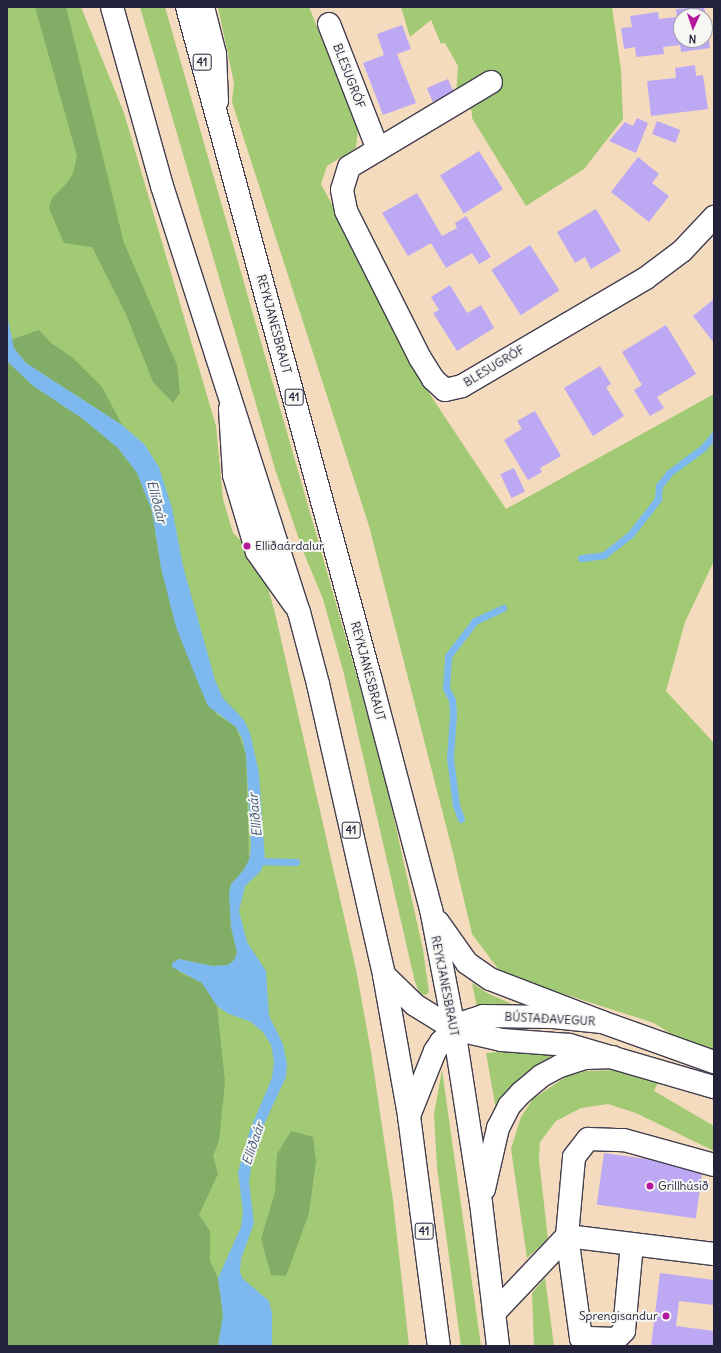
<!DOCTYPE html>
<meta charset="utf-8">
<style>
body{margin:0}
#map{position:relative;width:721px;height:1353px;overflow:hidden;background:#f4dbbe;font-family:Delius,sans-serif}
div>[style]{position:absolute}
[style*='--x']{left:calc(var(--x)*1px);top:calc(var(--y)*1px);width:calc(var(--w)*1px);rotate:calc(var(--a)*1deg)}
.green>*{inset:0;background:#a2c974}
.forest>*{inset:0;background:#81ad66}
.water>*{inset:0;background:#7db9ef}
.stream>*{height:7px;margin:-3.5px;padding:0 3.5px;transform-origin:3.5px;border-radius:3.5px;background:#7db9ef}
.building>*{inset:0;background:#bca8f3;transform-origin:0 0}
.roads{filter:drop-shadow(1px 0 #423e4f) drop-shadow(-1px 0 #423e4f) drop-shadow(0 1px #423e4f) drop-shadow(0 -1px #423e4f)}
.minor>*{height:22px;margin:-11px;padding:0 11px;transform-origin:11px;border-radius:11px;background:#fff}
.major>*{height:22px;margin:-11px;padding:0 11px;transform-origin:11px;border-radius:11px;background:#fff}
.highway>*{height:22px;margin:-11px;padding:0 11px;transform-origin:11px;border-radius:11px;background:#fff}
.dots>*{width:11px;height:11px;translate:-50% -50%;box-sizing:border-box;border:2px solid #f6f6f2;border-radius:50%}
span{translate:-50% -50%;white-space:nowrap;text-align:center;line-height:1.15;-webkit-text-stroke:4px #f6f6f2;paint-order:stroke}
.shield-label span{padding:1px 3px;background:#f6f6f2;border:1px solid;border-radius:3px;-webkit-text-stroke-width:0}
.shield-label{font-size:11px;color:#22223b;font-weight:700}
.street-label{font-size:12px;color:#22223b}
.poi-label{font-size:12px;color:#22223b}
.left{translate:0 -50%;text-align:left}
.right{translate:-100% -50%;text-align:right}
.water-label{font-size:13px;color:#42577a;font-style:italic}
.frame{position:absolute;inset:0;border:8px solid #22223b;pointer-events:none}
.north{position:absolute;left:673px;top:8px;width:40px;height:40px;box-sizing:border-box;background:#f6f6f2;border:1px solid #a1a1a9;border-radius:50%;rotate:183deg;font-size:11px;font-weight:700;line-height:16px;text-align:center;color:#22223b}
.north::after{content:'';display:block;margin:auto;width:14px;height:18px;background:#b5179e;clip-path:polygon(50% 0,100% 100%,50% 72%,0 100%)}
</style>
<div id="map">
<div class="green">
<div style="clip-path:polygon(7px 7px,81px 7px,124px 113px,216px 426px,223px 499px,233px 533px,251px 550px,265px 578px,275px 613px,356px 969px,371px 1052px,393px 1200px,409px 1346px,7px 1346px)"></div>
<div style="clip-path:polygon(140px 7px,165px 7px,382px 764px,423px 950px,429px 992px,426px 995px,420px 994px,415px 982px,344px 674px,323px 599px,303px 551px,275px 469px)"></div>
<div style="clip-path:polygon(218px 7px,309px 7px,358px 128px,356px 148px,327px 166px,321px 184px,415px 362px,429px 393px,506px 509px,714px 394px,714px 561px,685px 622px,666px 691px,714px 743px,714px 1062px,654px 1023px,502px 974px,472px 934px,452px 849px,369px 526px,232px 102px,234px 83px)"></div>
<div style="clip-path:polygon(401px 7px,612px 7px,621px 70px,623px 119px,584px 169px,526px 206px,472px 118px,472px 111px,456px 96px,458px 66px,445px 43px,441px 44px,431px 20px,410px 37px)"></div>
<div style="clip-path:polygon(472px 983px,487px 993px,516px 1006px,477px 1008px)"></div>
<div style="clip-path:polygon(522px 1050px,560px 1056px,540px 1064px,521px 1077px,496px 1110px,486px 1053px)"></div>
<div style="clip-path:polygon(442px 1070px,481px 1346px,461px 1346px,437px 1168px,434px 1114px)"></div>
<div style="clip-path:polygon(620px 1070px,658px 1083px,654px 1091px,714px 1126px,714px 1151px,636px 1113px,608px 1104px,581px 1108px,556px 1121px,540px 1142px,539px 1160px,548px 1239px,527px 1258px,511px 1149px,521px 1117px,533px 1099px,567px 1076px,586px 1071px)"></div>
<div style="clip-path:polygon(545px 1278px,554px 1346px,534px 1346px,532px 1293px)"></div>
</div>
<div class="forest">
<div style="clip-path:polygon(35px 7px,66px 7px,124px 243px,177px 365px,180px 393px,173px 403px,153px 382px,125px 312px,92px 247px,64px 243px,49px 208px,52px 198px,67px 183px,73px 173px,77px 156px)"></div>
<div style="clip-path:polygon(39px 330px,51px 343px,72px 357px,102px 387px,122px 425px,26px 363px,14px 348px,10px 340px)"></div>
<div style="clip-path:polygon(7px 361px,32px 385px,83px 419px,118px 448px,137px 473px,152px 511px,161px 568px,216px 714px,236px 727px,246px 755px,249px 860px,243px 871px,231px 884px,229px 893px,231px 927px,237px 952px,235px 960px,228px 965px,213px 966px,179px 959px,179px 972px,202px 983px,217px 1006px,225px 1082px,219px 1141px,213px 1156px,218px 1174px,199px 1215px,210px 1231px,210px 1261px,218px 1278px,223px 1315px,218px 1346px,7px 1346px)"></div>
<div style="clip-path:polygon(291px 1131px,313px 1137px,316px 1161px,309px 1213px,286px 1276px,271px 1275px,261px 1239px,275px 1192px,277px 1154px)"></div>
</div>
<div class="water">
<div style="clip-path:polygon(7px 315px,14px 348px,26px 363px,122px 425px,144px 444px,159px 467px,172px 508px,183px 566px,215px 680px,223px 698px,244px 720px,250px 733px,259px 773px,265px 860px,261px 871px,245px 886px,239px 911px,247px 942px,266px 971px,269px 1016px,283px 1044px,287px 1064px,286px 1077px,259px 1135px,252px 1160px,249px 1182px,254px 1223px,241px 1259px,240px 1272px,243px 1279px,269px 1301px,272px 1313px,272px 1346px,218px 1346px,223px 1315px,218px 1278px,241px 1227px,243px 1212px,238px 1172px,250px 1130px,272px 1078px,274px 1061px,271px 1045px,263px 1032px,251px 1022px,227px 1013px,217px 1006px,202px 983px,172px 967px,172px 963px,179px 959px,213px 966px,228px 965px,234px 960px,237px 952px,231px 927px,229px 893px,231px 884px,243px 871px,249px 860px,251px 848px,246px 755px,242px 738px,236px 727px,208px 706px,199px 685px,176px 627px,161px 568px,152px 511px,137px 473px,118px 448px,83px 419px,32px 385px,7px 361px)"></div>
</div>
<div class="stream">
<div style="--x:581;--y:558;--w:23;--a:-7"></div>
<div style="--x:604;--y:555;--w:33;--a:-38"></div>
<div style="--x:630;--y:535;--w:46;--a:-52.1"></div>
<div style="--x:658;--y:499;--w:13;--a:-86"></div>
<div style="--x:659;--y:486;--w:16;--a:-52"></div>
<div style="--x:669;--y:473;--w:42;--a:-36.3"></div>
<div style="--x:703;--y:448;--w:17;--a:-50"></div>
<div style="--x:461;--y:819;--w:15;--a:-110"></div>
<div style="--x:456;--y:805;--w:47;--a:-97.3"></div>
<div style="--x:450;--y:758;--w:44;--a:-86.1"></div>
<div style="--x:453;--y:714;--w:14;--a:-94"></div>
<div style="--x:452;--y:700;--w:13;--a:-117"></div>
<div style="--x:446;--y:688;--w:32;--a:-86"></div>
<div style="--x:448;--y:656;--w:44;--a:-52.4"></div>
<div style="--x:475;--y:621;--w:31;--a:-25"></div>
<div style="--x:256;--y:861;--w:40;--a:1.4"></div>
</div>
<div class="building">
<div style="clip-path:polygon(704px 7px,706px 16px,681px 16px,681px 40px,705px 40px,706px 19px,710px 48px,681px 52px,680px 45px,663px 47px,664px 54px,636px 57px,635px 47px,624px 49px,621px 28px,632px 27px,630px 16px,658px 12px,659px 19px,677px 17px,676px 9px)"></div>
<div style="clip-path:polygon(402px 25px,411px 49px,397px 54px,416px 103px,383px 115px,363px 63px,384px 55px,377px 34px)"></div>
<div style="clip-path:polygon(695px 65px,696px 76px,703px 75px,708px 109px,651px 116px,647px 81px,676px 78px,675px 68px)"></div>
<div style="left:448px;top:79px;width:15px;height:23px;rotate:67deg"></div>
<div style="clip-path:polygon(637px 118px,648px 123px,636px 153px,609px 141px,625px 122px,633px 126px)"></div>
<div style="left:657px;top:121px;width:25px;height:14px;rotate:21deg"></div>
<div style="left:479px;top:151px;width:45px;height:46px;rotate:58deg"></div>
<div style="clip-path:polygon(638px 157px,659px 174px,652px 183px,669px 196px,649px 222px,611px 192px)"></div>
<div style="clip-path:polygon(417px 193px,442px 236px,457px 228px,455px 223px,466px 216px,491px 257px,479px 264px,472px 253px,446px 268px,431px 243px,408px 256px,382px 213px)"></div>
<div style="clip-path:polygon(596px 209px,621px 251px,591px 269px,585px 257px,575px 263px,557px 232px)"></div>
<div style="left:530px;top:245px;width:54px;height:46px;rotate:57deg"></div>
<div style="clip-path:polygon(450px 285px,467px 313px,481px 305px,494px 328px,457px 351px,433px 313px,439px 310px,431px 297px)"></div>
<div style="clip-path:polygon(714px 299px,714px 343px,693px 316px)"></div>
<div style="clip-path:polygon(666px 325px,696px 374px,657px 397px,664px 408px,650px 416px,634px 390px,642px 385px,622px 352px)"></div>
<div style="clip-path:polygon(600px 366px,611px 384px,606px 387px,624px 416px,593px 436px,564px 388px)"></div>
<div style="clip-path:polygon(535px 411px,561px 456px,540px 468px,542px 472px,528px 480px,504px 440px,522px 429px,517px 421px)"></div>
<div style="left:514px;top:468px;width:26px;height:15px;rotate:65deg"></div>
<div style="left:604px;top:1153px;width:100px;height:52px;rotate:8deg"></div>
<div style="clip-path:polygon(660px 1273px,714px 1280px,714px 1305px,679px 1301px,676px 1326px,714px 1331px,714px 1346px,651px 1346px)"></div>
</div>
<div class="roads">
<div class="minor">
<div style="--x:203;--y:7;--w:49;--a:75.7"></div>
<div style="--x:215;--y:54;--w:47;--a:87.6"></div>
<div style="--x:329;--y:24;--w:135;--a:68.7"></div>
<div style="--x:491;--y:82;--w:165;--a:149.1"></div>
<div style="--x:349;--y:167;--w:24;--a:107"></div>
<div style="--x:342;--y:190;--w:21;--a:79"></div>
<div style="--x:346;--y:211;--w:165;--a:63.3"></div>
<div style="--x:420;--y:358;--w:25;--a:58"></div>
<div style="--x:433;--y:379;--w:16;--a:43"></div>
<div style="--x:445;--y:390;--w:17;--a:-13"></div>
<div style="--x:462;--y:386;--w:213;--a:-30.4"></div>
<div style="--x:646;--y:278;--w:45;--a:-36.9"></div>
<div style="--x:682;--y:251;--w:47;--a:-46.7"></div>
<div style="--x:230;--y:409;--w:66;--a:86.5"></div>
<div style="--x:234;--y:475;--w:80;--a:73.4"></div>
<div style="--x:257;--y:552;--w:64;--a:54.6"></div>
<div style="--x:567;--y:1236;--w:148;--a:7"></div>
<div style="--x:632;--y:1244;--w:87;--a:95.3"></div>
<div style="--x:624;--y:1331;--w:11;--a:135"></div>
<div style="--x:616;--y:1339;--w:35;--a:-178"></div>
<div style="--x:581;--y:1338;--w:103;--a:-97.8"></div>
<div style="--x:567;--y:1236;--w:79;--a:-84.9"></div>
<div style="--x:574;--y:1157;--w:23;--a:-52"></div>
<div style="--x:588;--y:1139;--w:36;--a:2"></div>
<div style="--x:624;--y:1140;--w:93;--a:15.5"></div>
<div style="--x:494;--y:1313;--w:106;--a:-46.5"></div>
</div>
<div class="major">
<div style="--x:384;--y:975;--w:43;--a:44.1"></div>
<div style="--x:415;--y:1005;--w:46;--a:31.6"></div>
<div style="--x:454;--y:1029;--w:49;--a:12.9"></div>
<div style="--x:502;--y:1040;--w:67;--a:4.3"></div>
<div style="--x:569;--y:1045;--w:151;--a:16.2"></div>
<div style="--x:409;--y:1116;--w:70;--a:-68.2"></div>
<div style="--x:435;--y:1051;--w:11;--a:-56"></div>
<div style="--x:441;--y:1042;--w:28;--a:-42"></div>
<div style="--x:462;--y:1023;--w:22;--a:-18"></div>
<div style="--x:483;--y:1016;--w:70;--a:0.8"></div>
<div style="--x:553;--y:1017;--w:49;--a:5.8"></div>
<div style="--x:602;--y:1022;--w:119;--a:19.7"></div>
</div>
<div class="highway">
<div style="--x:112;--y:7;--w:186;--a:74.4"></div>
<div style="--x:162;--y:186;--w:447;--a:72.2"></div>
<div style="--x:299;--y:612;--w:74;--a:75.2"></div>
<div style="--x:318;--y:684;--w:298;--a:77.2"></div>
<div style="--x:384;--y:975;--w:143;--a:79.9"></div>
<div style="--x:409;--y:1116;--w:232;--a:82.6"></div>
<div style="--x:187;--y:7;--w:695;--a:74.72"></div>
<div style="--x:370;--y:677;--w:240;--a:75.3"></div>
<div style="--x:431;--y:909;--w:122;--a:79.1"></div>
<div style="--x:454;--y:1029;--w:176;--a:81.2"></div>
<div style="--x:481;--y:1203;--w:144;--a:83.2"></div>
<div style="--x:438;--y:922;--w:50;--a:54.7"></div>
<div style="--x:467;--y:963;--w:28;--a:35"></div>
<div style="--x:490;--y:979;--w:120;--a:21"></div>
<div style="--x:484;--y:1189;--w:63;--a:-77.1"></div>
<div style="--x:498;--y:1128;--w:25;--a:-63"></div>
<div style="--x:509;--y:1106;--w:18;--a:-47"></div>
<div style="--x:521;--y:1093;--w:26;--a:-40"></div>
<div style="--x:541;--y:1076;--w:21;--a:-28"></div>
<div style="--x:560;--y:1066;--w:26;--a:-18"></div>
<div style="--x:585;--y:1058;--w:28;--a:-2"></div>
</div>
</div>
<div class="dots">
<div style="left:247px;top:546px;background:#b5179e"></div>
<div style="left:650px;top:1186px;background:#b5179e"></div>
<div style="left:666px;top:1316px;background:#b5179e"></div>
</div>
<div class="shield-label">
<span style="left:202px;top:62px">41</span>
<span style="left:294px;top:397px">41</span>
<span style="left:351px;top:830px">41</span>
<span style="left:424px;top:1231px">41</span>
</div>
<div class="street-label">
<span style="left:349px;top:76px;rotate:69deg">BLESUGRÓF</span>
<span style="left:274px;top:324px;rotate:75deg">REYKJANESBRAUT</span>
<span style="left:494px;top:366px;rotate:-31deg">BLESUGRÓF</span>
<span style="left:368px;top:671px;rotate:75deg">REYKJANESBRAUT</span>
<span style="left:445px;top:986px;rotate:79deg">REYKJANESBRAUT</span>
<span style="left:550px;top:1019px;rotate:3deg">BÚSTAÐAVEGUR</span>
</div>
<div class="poi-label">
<span class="left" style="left:255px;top:546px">Elliðaárdalur</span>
<span class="left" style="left:658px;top:1186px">Grillhúsið</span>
<span class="right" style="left:658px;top:1316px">Sprengisandur</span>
</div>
<div class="water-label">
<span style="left:156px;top:502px;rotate:75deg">Elliðaár</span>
<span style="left:256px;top:815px;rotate:-96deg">Elliðaár</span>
<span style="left:254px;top:1144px;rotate:-71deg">Elliðaár</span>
</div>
<div class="frame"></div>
<div class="north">N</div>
</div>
